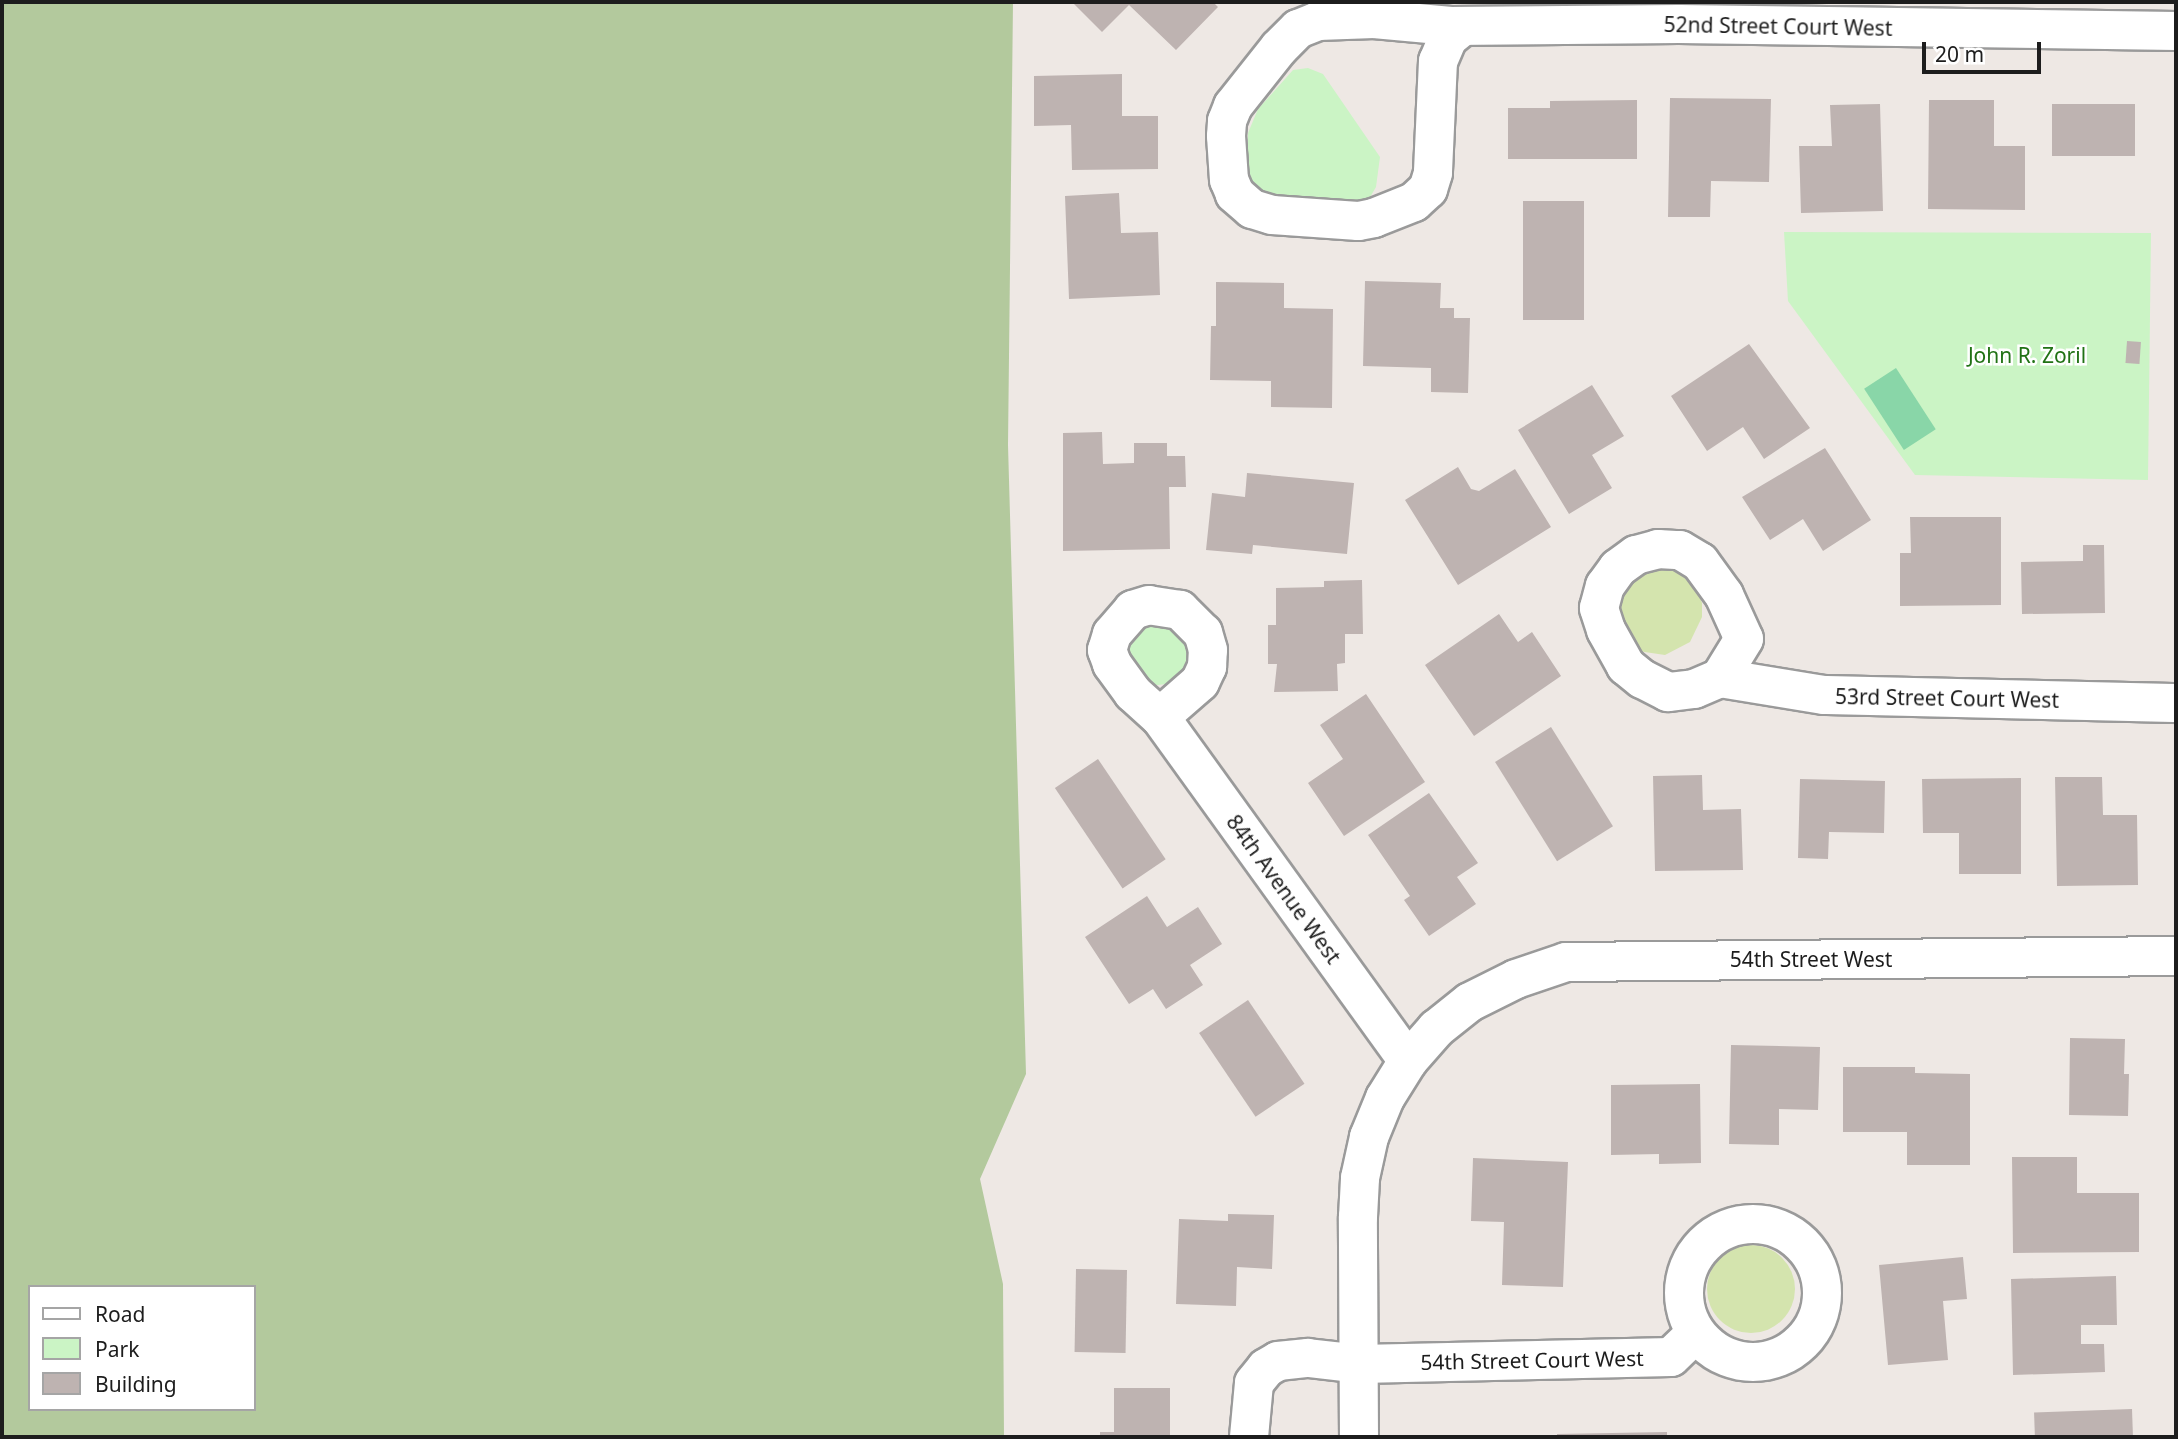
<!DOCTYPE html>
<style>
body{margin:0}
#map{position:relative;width:2178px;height:1439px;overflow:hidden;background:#eee8e4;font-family:"Noto Sans",sans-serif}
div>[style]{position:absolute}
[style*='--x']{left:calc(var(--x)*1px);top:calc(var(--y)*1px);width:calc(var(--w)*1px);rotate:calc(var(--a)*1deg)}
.grass>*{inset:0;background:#d4e4ae}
.round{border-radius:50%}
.forest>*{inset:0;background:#b3c99d}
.park>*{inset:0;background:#cbf4c5}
.pitch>*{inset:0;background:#89d6a8;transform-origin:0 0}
.building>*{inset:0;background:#beb3b1;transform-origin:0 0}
.roads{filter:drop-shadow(2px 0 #9a9a9a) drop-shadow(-2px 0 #9a9a9a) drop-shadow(0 2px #9a9a9a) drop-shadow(0 -2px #9a9a9a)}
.street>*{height:38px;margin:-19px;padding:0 19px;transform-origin:19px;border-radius:19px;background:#fff}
.street>.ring{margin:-19px;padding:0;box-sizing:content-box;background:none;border:38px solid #fff;border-radius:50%}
span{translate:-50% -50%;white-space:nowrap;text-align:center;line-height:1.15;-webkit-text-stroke:5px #fff;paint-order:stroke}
.street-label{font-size:21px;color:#1d1d1d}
.park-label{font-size:21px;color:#217215}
.frame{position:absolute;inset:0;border:4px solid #1d1d1d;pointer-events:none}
.legend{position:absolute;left:28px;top:1285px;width:228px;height:126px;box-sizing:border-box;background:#fff;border:2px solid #a5a5a5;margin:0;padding:9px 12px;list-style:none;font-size:21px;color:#1d1d1d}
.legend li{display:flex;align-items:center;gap:14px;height:35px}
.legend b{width:35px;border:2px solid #a5a5a5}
.scale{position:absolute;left:1922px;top:42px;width:119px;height:32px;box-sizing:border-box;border:4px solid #1d1d1d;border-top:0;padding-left:9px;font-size:21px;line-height:24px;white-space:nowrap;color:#1d1d1d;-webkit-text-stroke:5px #fff;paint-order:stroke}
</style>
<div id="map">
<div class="grass">
<div style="clip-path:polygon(1658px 567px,1673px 570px,1686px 577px,1696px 588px,1702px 603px,1702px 617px,1690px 642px,1665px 655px,1638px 651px,1626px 642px,1615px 603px,1630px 578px)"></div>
<div class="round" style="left:1707px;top:1245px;width:88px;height:88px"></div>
</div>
<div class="forest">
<div style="clip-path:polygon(evenodd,2px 2px,1013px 2px,1008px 445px,1026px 1074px,980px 1179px,1003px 1284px,1004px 1437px,2px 1437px,2px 2px,30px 1287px,254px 1287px,254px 1409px,30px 1409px,30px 1287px)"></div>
</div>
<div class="park">
<div style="clip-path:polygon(1308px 68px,1323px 74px,1380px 157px,1376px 187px,1369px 199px,1355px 204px,1274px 197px,1258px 189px,1247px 173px,1248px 133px,1258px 109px,1293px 70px)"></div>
<div style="clip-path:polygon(1784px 232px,2151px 233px,2148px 480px,1915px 475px,1788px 301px)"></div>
<div style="clip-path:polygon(1173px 616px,1196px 656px,1174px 683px,1150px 686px,1130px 674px,1123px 639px,1129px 628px)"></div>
</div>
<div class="pitch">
<div style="left:1896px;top:368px;width:73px;height:38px;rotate:57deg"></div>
</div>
<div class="building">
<div style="clip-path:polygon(1072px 2px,1213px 2px,1218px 7px,1176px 50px,1129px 5px,1102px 32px)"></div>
<div style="clip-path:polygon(1122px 74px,1122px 116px,1158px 116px,1158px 169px,1072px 170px,1071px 125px,1034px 126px,1034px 76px)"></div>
<div style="clip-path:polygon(1670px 98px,1771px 99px,1769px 182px,1711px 181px,1710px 217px,1668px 217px)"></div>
<div style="clip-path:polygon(1637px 100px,1637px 159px,1508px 159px,1508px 108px,1550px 108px,1550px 101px)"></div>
<div style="clip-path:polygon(1929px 100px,1994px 100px,1994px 146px,2025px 146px,2025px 210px,1928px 209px)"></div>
<div style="clip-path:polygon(1880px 104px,1883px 211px,1801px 213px,1799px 146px,1832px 146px,1830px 105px)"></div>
<div style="left:2052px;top:104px;width:83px;height:52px"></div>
<div style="clip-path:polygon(1119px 193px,1121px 233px,1158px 232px,1160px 295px,1069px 299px,1065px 196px)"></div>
<div style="left:1523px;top:201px;width:61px;height:119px"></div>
<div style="clip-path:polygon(1365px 281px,1441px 283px,1440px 308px,1454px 308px,1454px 318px,1470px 318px,1468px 393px,1431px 392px,1431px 368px,1363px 366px)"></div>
<div style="clip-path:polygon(1216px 282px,1284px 283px,1284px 308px,1333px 309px,1332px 408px,1271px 407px,1271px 381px,1210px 380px,1211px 326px,1216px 326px)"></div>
<div style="left:2127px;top:341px;width:14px;height:22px;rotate:4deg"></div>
<div style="clip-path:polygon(1749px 344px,1810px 428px,1764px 459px,1743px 427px,1707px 451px,1671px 396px)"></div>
<div style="clip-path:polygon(1592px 385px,1624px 436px,1592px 455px,1612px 488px,1569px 514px,1518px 430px)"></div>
<div style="clip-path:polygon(1102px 432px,1103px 464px,1134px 463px,1134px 443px,1167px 443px,1167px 456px,1185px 456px,1186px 487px,1169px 487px,1170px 549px,1063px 551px,1063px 433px)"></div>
<div style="clip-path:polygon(1825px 448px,1871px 520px,1823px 551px,1803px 519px,1770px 540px,1742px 497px)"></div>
<div style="clip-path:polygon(1458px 467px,1471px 489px,1479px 491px,1515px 469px,1551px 527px,1458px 585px,1405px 500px)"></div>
<div style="clip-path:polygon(1247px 473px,1354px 483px,1347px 554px,1253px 545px,1252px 554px,1206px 550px,1212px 493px,1245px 497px)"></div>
<div style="clip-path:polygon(1910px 517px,2001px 517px,2001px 605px,1900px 606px,1900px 553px,1911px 553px)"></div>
<div style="clip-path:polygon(2083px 545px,2104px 545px,2105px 613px,2022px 614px,2021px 562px,2083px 561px)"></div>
<div style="clip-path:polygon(1362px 580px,1363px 634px,1345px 634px,1345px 663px,1337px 664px,1338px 691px,1274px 692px,1277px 664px,1268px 664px,1268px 625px,1276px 625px,1276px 588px,1324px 587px,1324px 581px)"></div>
<div style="clip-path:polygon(1499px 614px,1518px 642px,1532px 632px,1561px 676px,1474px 736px,1425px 665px)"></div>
<div style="clip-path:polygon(1366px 694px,1425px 782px,1344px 836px,1308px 783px,1343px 759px,1320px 725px)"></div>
<div style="left:1551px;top:727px;width:117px;height:66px;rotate:58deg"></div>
<div style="left:1098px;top:759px;width:121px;height:52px;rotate:56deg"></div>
<div style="clip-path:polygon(1702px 775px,1703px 810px,1741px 809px,1743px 870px,1655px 871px,1653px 776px)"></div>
<div style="clip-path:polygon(2055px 777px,2102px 777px,2103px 815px,2137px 815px,2138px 885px,2057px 886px)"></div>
<div style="clip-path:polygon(2021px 778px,2021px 874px,1959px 874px,1959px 833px,1923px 833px,1922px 779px)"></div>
<div style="clip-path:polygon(1800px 779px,1885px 781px,1884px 833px,1829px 832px,1828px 859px,1798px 858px)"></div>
<div style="clip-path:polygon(1429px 793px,1478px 863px,1457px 877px,1476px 904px,1429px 936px,1404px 900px,1410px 896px,1368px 835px)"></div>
<div style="clip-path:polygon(1147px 896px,1167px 927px,1198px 907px,1222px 944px,1190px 965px,1203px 985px,1166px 1009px,1153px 989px,1129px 1004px,1085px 937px)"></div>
<div style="left:1248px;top:1000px;width:101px;height:59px;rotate:56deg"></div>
<div style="clip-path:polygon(2070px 1038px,2125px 1039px,2124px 1074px,2129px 1074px,2128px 1116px,2069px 1115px)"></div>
<div style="clip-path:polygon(1731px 1045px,1820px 1047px,1818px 1110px,1779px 1109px,1779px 1145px,1729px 1144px)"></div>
<div style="clip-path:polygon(1843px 1067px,1915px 1067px,1915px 1073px,1970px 1074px,1970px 1165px,1907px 1165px,1907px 1132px,1843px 1132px)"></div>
<div style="clip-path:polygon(1700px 1084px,1701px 1163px,1659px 1164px,1659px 1154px,1611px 1155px,1611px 1085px)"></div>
<div style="clip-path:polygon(2012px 1157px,2077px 1157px,2077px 1193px,2139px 1193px,2139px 1252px,2013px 1253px)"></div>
<div style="clip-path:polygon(1473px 1158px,1568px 1162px,1563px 1287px,1502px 1285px,1504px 1222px,1471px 1221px)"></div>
<div style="clip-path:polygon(1228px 1214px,1274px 1215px,1272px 1269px,1237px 1267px,1236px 1306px,1176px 1304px,1179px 1219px,1228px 1221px)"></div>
<div style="clip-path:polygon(1963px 1257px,1967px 1299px,1943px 1301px,1948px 1360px,1888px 1365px,1879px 1265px)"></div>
<div style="left:1076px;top:1269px;width:51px;height:83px;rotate:1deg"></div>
<div style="clip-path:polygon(2116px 1276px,2117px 1325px,2081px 1325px,2081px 1344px,2104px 1344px,2105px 1372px,2013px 1375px,2011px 1279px)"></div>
<div style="clip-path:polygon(1114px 1388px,1170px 1388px,1170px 1437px,1100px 1437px,1100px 1432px,1114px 1432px)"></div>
<div style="left:2132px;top:1409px;width:28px;height:98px;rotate:88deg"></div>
<div style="clip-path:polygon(1667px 1432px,1667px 1437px,1557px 1437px,1557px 1434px)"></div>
</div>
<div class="roads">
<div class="street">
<div style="--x:1463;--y:26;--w:19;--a:141"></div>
<div style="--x:1448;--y:38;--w:25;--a:113"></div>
<div style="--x:1438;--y:61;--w:112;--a:92.6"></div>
<div style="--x:1433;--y:173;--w:17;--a:107"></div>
<div style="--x:1428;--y:189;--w:19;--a:137"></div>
<div style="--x:1414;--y:202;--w:43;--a:158.2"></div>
<div style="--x:1374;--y:218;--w:16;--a:169"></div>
<div style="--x:1358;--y:221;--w:86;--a:-176"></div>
<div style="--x:1272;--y:215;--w:21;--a:-163"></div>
<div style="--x:1252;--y:209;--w:23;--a:-139"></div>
<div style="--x:1235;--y:194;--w:15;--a:-113"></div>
<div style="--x:1229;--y:180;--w:44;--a:-93.9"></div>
<div style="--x:1226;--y:136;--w:15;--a:-86"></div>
<div style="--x:1227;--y:121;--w:16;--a:-68"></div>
<div style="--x:1233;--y:106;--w:74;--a:-51.6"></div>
<div style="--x:1279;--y:48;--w:27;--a:-45"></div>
<div style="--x:1298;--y:29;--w:22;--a:-22"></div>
<div style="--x:1318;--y:21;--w:56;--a:-2"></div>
<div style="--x:1374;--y:19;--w:77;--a:5.2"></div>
<div style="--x:1451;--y:26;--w:228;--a:-0.5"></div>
<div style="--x:1679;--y:24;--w:497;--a:0.8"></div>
<div style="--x:1658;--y:549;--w:22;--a:3"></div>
<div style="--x:1680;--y:550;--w:23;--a:31"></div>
<div style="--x:1700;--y:562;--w:41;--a:54"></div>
<div style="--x:1724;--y:595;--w:48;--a:65.6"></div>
<div style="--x:1744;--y:639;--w:46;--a:121.6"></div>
<div style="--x:1720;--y:678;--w:28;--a:157"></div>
<div style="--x:1694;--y:689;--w:26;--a:173"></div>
<div style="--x:1668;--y:692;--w:29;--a:-153"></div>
<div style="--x:1642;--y:679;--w:21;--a:-141"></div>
<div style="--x:1626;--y:666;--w:41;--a:-119.1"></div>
<div style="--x:1606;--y:630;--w:23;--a:-108"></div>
<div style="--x:1599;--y:608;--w:23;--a:-75"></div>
<div style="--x:1605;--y:586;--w:22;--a:-54"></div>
<div style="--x:1618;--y:568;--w:22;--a:-36"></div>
<div style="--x:1636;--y:555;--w:23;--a:-15"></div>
<div style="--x:1720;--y:678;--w:105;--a:9.3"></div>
<div style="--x:1824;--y:695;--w:352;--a:1.3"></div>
<div style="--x:1160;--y:717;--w:53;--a:-41.2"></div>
<div style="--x:1200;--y:682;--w:17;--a:-65"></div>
<div style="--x:1207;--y:667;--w:17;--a:-87"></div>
<div style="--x:1208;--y:650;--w:18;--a:-106"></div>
<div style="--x:1203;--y:633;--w:33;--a:-135"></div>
<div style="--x:1180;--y:610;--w:31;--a:-171"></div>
<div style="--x:1149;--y:605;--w:17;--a:163"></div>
<div style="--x:1133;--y:610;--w:32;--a:131"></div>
<div style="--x:1112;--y:634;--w:17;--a:107"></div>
<div style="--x:1107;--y:650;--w:15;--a:70"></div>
<div style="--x:1112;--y:664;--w:36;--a:54"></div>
<div style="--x:1133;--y:693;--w:36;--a:42"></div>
<div style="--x:1160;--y:717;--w:424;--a:54.2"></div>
<div class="ring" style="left:1684px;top:1224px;width:100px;height:100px"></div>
<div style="--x:1249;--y:1437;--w:54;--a:-84.7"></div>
<div style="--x:1254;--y:1383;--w:19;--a:-51"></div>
<div style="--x:1266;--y:1368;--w:14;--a:-30"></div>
<div style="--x:1278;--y:1361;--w:30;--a:-6"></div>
<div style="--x:1308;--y:1358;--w:52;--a:6.6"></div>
<div style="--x:1360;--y:1364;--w:311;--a:-1.3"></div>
<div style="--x:1671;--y:1357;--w:33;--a:-44"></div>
<div style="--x:1359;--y:1437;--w:220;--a:-90.3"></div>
<div style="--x:1358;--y:1217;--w:39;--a:-87"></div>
<div style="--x:1360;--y:1178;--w:42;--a:-77.6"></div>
<div style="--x:1369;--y:1137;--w:42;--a:-67.7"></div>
<div style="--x:1385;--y:1098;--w:44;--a:-58.1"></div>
<div style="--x:1408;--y:1061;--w:43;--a:-48.8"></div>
<div style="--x:1436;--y:1029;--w:43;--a:-38.5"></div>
<div style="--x:1470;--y:1002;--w:51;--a:-26.6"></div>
<div style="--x:1516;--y:979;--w:53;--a:-18.8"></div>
<div style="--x:1566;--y:962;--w:610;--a:-0.56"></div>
</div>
</div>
<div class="street-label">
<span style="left:1778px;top:26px;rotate:1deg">52nd Street Court West</span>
<span style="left:1947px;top:698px;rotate:1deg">53rd Street Court West</span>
<span style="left:1284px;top:889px;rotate:54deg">84th Avenue West</span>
<span style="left:1811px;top:959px">54th Street West</span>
<span style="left:1532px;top:1360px;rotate:-1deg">54th Street Court West</span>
</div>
<div class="park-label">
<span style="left:2027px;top:355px">John R. Zoril</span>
</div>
<div class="frame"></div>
<ul class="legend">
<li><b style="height:9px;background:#fff"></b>Road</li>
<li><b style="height:19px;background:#cbf4c5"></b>Park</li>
<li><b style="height:19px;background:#beb3b1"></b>Building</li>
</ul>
<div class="scale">20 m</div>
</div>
